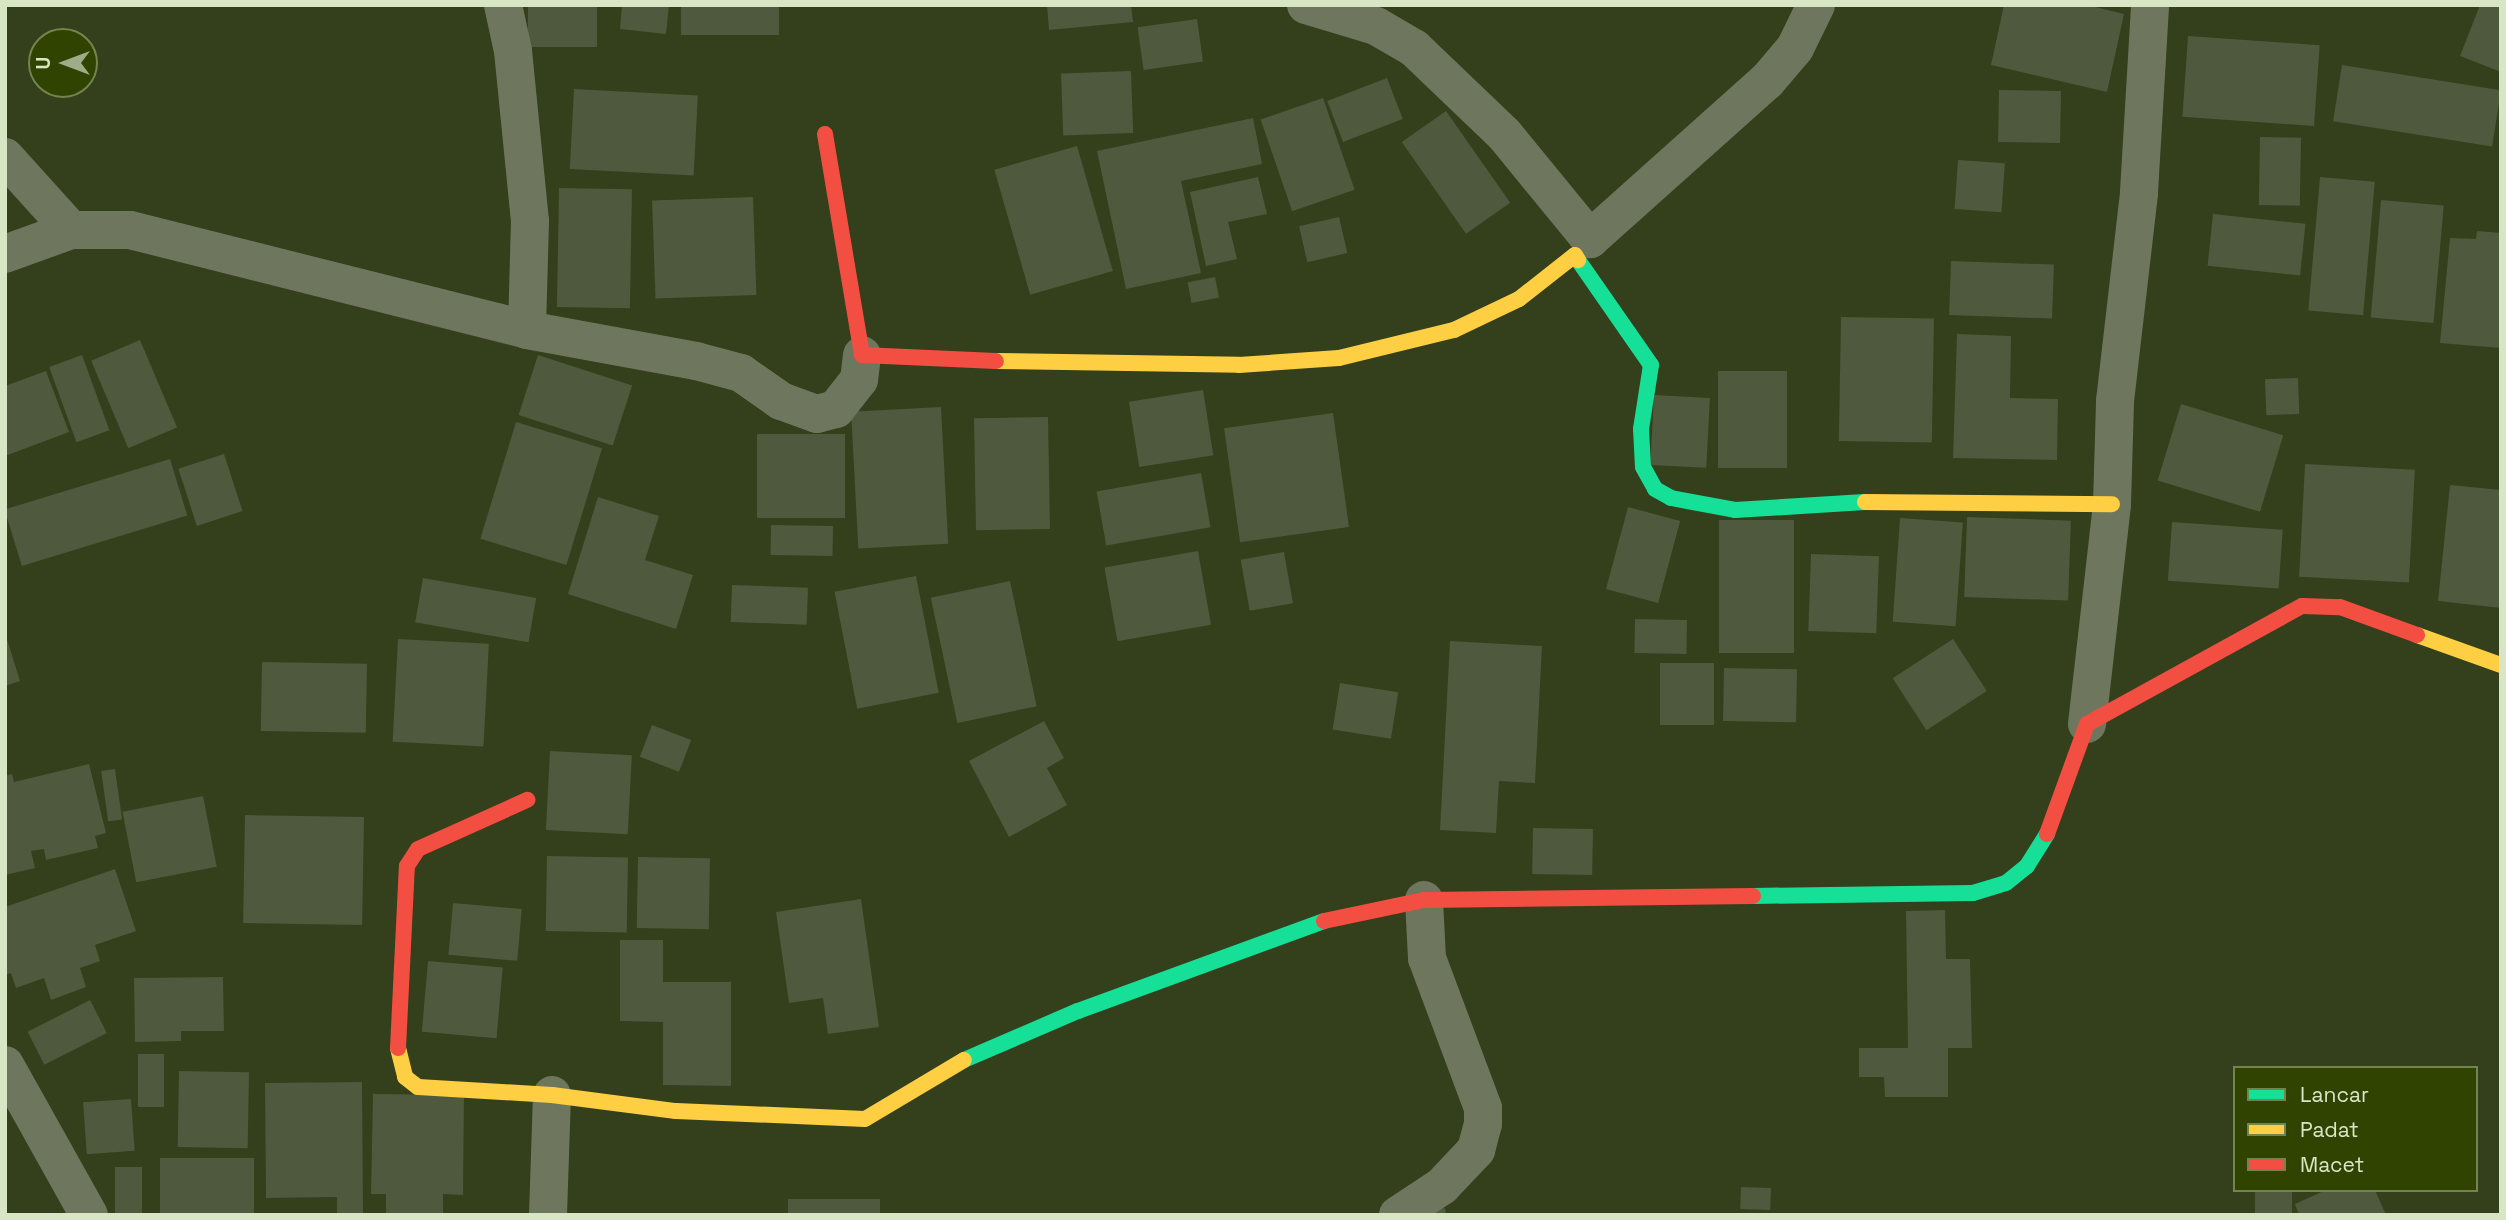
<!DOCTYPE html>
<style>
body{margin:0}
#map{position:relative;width:2506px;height:1220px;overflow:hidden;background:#343f1c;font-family:"Space Grotesk",sans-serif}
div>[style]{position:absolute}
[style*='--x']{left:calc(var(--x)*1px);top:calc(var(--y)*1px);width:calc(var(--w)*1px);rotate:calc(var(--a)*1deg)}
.building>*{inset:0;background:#4f593d;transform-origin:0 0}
.street>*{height:38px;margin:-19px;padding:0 19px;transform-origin:19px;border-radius:19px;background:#6e775e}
.fast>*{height:16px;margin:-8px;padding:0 8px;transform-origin:8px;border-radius:8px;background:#16e098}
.slow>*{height:16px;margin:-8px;padding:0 8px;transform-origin:8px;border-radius:8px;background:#ffcf43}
.jam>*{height:16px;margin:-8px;padding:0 8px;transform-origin:8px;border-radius:8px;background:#f24e42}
span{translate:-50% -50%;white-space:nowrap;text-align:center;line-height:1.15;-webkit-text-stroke:5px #304300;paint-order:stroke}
.frame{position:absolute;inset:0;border:7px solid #d9e6c6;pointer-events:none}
.legend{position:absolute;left:2233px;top:1066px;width:245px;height:126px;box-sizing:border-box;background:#304300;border:2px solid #74844f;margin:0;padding:9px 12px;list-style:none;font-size:21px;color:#d9e6c6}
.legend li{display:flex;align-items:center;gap:14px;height:35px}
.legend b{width:35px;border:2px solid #74844f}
.north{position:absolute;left:28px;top:28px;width:70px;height:70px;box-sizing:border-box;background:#304300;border:2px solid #74844f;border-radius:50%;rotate:270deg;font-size:19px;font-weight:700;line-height:28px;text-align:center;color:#d9e6c6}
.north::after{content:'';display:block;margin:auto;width:24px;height:32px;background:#9fac8a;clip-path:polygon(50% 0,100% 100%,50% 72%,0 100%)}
</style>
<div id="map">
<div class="building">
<div style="left:528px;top:5px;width:69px;height:42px"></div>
<div style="clip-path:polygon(622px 5px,669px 5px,666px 34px,620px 29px)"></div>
<div style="left:681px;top:5px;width:98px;height:30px"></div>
<div style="clip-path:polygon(1047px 5px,1131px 5px,1133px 22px,1049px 30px)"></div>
<div style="clip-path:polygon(2004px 5px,2087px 5px,2124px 14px,2107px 92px,1991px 65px)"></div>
<div style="clip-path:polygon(2480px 5px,2501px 5px,2501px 72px,2460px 56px)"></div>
<div style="left:1197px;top:19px;width:43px;height:60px;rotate:82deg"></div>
<div style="left:2188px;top:36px;width:132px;height:81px;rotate:4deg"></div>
<div style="left:2342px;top:65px;width:161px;height:57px;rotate:9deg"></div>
<div style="left:1131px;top:71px;width:62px;height:70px;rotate:88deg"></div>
<div style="left:1387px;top:78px;width:44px;height:64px;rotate:69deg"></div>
<div style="left:574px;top:89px;width:124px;height:80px;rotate:3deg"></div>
<div style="left:1999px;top:90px;width:62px;height:52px;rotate:1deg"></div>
<div style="left:1323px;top:98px;width:97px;height:66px;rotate:71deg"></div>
<div style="left:1446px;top:111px;width:112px;height:54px;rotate:55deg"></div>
<div style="clip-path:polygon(1253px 118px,1262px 164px,1181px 181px,1201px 273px,1126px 289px,1097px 151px)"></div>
<div style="left:2260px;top:137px;width:41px;height:68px;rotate:1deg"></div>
<div style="left:1077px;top:146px;width:130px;height:86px;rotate:74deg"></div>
<div style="left:1958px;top:160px;width:47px;height:49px;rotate:4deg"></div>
<div style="clip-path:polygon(1258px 177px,1267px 214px,1228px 222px,1237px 259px,1206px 266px,1190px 192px)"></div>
<div style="left:2320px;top:177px;width:55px;height:134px;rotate:5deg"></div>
<div style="left:559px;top:188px;width:73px;height:119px;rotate:1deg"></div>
<div style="left:753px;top:197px;width:98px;height:101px;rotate:88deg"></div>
<div style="left:2381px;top:200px;width:63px;height:118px;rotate:5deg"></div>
<div style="left:2213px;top:214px;width:93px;height:52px;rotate:6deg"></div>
<div style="left:1339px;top:217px;width:37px;height:41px;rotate:77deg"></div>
<div style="clip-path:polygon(2477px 231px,2501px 233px,2501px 348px,2440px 343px,2450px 238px,2476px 239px)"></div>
<div style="left:1951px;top:261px;width:103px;height:54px;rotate:2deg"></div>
<div style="left:1215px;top:277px;width:21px;height:28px;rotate:79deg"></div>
<div style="left:1841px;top:317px;width:93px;height:124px;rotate:1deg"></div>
<div style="clip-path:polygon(1957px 334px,2011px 336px,2010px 398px,2058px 399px,2057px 460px,1953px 458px)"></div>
<div style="left:140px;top:340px;width:95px;height:53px;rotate:67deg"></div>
<div style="left:82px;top:355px;width:80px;height:35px;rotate:70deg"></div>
<div style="left:538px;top:355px;width:99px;height:63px;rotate:18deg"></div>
<div style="clip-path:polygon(46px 371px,69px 432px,5px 456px,5px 386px)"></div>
<div style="left:1718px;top:371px;width:69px;height:97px"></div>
<div style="left:2298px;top:378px;width:36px;height:33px;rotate:88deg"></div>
<div style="left:1203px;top:390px;width:66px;height:75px;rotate:81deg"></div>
<div style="left:1654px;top:395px;width:56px;height:70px;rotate:3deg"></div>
<div style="left:2181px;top:404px;width:107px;height:80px;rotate:17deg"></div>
<div style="left:941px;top:407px;width:137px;height:90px;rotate:87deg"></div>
<div style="left:1333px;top:413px;width:115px;height:110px;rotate:82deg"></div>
<div style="left:1048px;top:417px;width:112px;height:74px;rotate:89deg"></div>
<div style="left:516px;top:422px;width:90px;height:122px;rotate:17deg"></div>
<div style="left:757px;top:434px;width:88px;height:84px"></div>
<div style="left:224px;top:454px;width:60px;height:48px;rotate:72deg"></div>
<div style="left:170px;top:459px;width:59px;height:173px;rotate:73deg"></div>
<div style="left:2305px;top:464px;width:110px;height:113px;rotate:3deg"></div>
<div style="left:1201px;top:473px;width:55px;height:106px;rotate:80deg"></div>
<div style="clip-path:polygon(2450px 485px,2501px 490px,2501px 608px,2438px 601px)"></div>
<div style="clip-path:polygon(598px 497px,659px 516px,645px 560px,693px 575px,676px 629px,568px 594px)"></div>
<div style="left:1628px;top:507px;width:54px;height:85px;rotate:15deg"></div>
<div style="left:1967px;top:517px;width:104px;height:80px;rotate:2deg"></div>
<div style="left:1900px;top:518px;width:63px;height:104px;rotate:4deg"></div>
<div style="left:1719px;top:520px;width:75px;height:133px"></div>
<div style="left:2172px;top:522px;width:111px;height:59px;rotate:4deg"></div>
<div style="left:771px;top:525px;width:62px;height:30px;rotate:1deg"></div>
<div style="left:1198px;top:551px;width:75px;height:95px;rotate:80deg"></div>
<div style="left:1284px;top:552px;width:52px;height:44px;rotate:80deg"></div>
<div style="left:1811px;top:554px;width:68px;height:77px;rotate:2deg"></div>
<div style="left:916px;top:576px;width:119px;height:83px;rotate:79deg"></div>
<div style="left:423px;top:578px;width:115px;height:45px;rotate:10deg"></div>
<div style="left:1010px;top:581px;width:128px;height:81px;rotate:78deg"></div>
<div style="left:732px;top:585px;width:76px;height:37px;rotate:2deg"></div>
<div style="left:1635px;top:619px;width:52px;height:34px;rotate:1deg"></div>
<div style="clip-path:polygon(5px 633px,20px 681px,5px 686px)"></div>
<div style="left:398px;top:639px;width:91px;height:103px;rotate:3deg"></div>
<div style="left:1953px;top:639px;width:62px;height:72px;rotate:57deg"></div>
<div style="clip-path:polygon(1450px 641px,1542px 646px,1535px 783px,1499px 781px,1496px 833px,1440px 830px)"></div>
<div style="left:262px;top:662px;width:105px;height:69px;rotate:1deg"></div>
<div style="left:1660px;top:663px;width:54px;height:62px"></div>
<div style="left:1724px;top:668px;width:73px;height:53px;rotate:1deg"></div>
<div style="left:1340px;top:683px;width:59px;height:47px;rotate:9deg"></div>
<div style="clip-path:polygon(1044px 721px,1064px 758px,1047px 768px,1067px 805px,1009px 837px,969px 761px)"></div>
<div style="left:652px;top:725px;width:42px;height:34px;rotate:21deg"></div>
<div style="left:550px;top:751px;width:82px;height:79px;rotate:3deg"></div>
<div style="clip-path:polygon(89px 764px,106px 833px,95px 836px,98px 848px,46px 860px,44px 849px,31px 851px,35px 868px,5px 875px,5px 776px,12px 774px,14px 782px)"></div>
<div style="left:115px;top:769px;width:51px;height:14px;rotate:82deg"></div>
<div style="left:203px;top:796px;width:72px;height:82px;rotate:79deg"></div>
<div style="left:245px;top:815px;width:119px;height:108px;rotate:1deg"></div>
<div style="left:1533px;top:828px;width:60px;height:46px;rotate:1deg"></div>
<div style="left:547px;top:856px;width:81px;height:75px;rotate:1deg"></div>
<div style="left:638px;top:857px;width:72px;height:71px;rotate:1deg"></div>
<div style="clip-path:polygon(115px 869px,136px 931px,95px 945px,100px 961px,80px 968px,86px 987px,51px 1000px,44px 978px,16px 988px,11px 973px,5px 975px,5px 907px)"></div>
<div style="clip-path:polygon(861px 899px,879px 1027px,828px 1034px,823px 998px,789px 1003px,776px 912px)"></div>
<div style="left:453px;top:903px;width:69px;height:52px;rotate:5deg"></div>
<div style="clip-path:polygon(1945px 910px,1946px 959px,1970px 959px,1972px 1048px,1948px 1048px,1948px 1097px,1885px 1097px,1884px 1077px,1859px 1077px,1859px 1048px,1908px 1048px,1906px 911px)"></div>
<div style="clip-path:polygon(620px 940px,663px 940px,663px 982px,731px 982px,731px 1086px,663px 1085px,663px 1022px,620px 1021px)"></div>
<div style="left:428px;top:961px;width:75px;height:71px;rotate:5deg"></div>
<div style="clip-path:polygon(223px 977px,224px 1031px,181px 1031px,181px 1041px,135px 1042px,134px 978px)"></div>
<div style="left:90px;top:1000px;width:37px;height:70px;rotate:63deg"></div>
<div style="left:138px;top:1054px;width:26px;height:53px"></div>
<div style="left:179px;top:1071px;width:70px;height:76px;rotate:1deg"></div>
<div style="clip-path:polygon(362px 1082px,363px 1215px,337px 1215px,337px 1197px,266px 1198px,265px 1083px)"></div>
<div style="clip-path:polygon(373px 1094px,464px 1095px,463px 1195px,443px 1194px,443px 1215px,386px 1214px,386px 1194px,371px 1194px)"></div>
<div style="left:131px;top:1099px;width:52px;height:48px;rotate:86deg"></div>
<div style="left:254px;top:1158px;width:57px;height:94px;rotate:90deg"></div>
<div style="left:115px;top:1167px;width:27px;height:48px"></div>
<div style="left:1741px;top:1187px;width:30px;height:22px;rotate:2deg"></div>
<div style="left:2255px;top:1190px;width:37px;height:25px"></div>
<div style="clip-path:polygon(2326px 1190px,2375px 1190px,2386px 1215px,2299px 1215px,2295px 1204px)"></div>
<div style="left:880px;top:1199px;width:16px;height:92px;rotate:90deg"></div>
<div style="clip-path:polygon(1445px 1208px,1446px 1215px,1410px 1215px,1409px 1213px)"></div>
</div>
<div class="street">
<div style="--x:503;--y:5;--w:47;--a:77.7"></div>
<div style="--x:513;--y:51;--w:171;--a:84.3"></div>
<div style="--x:530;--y:221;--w:109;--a:91.6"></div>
<div style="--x:1306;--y:5;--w:73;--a:16.7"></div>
<div style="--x:1376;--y:26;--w:44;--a:30.1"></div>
<div style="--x:1414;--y:48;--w:124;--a:43.7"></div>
<div style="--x:1504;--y:134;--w:136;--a:50.7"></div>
<div style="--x:1590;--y:239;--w:237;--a:-41.8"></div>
<div style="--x:1767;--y:81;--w:43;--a:-49.7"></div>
<div style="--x:1795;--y:48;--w:48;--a:-64"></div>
<div style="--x:5;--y:157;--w:98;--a:47.9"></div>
<div style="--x:5;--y:254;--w:70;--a:-20"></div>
<div style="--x:71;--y:230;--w:59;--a:0"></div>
<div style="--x:130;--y:230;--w:409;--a:14.1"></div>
<div style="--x:527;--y:330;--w:172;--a:10.4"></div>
<div style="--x:696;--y:361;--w:47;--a:14.9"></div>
<div style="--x:741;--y:373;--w:49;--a:35"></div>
<div style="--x:781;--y:401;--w:38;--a:20"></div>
<div style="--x:817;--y:414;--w:20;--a:-15"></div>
<div style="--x:836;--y:409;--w:37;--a:-52"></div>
<div style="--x:859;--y:380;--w:25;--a:-83"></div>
<div style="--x:2087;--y:724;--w:221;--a:-83.5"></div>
<div style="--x:2112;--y:504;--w:103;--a:-88.3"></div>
<div style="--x:2115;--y:401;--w:210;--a:-83.4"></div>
<div style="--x:2139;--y:192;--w:187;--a:-86.6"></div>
<div style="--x:5;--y:1065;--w:172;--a:60.8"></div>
<div style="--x:548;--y:1215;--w:120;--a:-88.1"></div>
<div style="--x:1398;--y:1215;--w:53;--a:-33.4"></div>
<div style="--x:1442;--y:1186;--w:50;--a:-46.6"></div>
<div style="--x:1476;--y:1150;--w:27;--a:-75"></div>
<div style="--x:1483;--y:1124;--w:16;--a:-90"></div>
<div style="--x:1483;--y:1108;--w:160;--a:-110.5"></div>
<div style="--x:1427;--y:958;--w:58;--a:-93"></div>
</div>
<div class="fast">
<div style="--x:1578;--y:260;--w:128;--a:55.2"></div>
<div style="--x:1651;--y:365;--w:65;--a:98.9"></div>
<div style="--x:1641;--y:429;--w:38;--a:87"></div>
<div style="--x:1643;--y:467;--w:25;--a:61"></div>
<div style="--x:1655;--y:489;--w:18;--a:29"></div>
<div style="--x:1671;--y:498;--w:65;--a:10.6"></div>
<div style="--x:1735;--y:510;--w:130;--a:-3.5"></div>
<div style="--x:1753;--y:896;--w:220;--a:-0.8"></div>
<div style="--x:1973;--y:893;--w:34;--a:-17"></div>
<div style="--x:2006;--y:883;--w:27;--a:-39"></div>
<div style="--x:2027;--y:866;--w:38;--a:-58"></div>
<div style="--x:964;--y:1060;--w:124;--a:-23.3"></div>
<div style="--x:1078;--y:1011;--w:262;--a:-20.1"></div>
</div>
<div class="slow">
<div style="--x:996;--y:361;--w:243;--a:0.9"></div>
<div style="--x:1239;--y:365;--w:100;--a:-4"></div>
<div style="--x:1339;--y:358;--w:118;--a:-13.7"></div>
<div style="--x:1454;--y:330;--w:72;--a:-25.5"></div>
<div style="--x:1519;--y:299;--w:71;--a:-38.2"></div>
<div style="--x:1575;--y:255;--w:6;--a:59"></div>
<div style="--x:1865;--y:502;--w:247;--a:0.5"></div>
<div style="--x:2417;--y:635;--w:89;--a:19.7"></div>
<div style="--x:398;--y:1048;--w:30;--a:76"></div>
<div style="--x:405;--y:1077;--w:16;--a:38"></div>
<div style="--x:418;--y:1087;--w:134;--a:3.4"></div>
<div style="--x:552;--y:1095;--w:125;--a:7.4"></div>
<div style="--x:676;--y:1111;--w:189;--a:2.4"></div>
<div style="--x:865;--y:1119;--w:115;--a:-30.8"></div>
</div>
<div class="jam">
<div style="--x:825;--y:134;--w:224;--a:80.5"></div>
<div style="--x:862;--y:355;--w:134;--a:2.6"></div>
<div style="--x:2047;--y:834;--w:117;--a:-70"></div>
<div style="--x:2087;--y:724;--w:245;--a:-28.8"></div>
<div style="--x:2302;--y:606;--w:38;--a:2"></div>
<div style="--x:2340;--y:607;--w:82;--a:20"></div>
<div style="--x:1324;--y:921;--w:102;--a:-11.9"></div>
<div style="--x:1424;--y:900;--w:329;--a:-0.7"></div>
<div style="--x:398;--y:1048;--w:182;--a:-87.2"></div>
<div style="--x:407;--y:866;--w:20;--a:-57"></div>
<div style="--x:418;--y:849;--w:120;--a:-24.2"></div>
</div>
<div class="frame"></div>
<ul class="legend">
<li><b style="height:9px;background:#16e098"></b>Lancar</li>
<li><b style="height:9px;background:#ffcf43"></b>Padat</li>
<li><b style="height:9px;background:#f24e42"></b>Macet</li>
</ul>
<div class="north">U</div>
</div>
